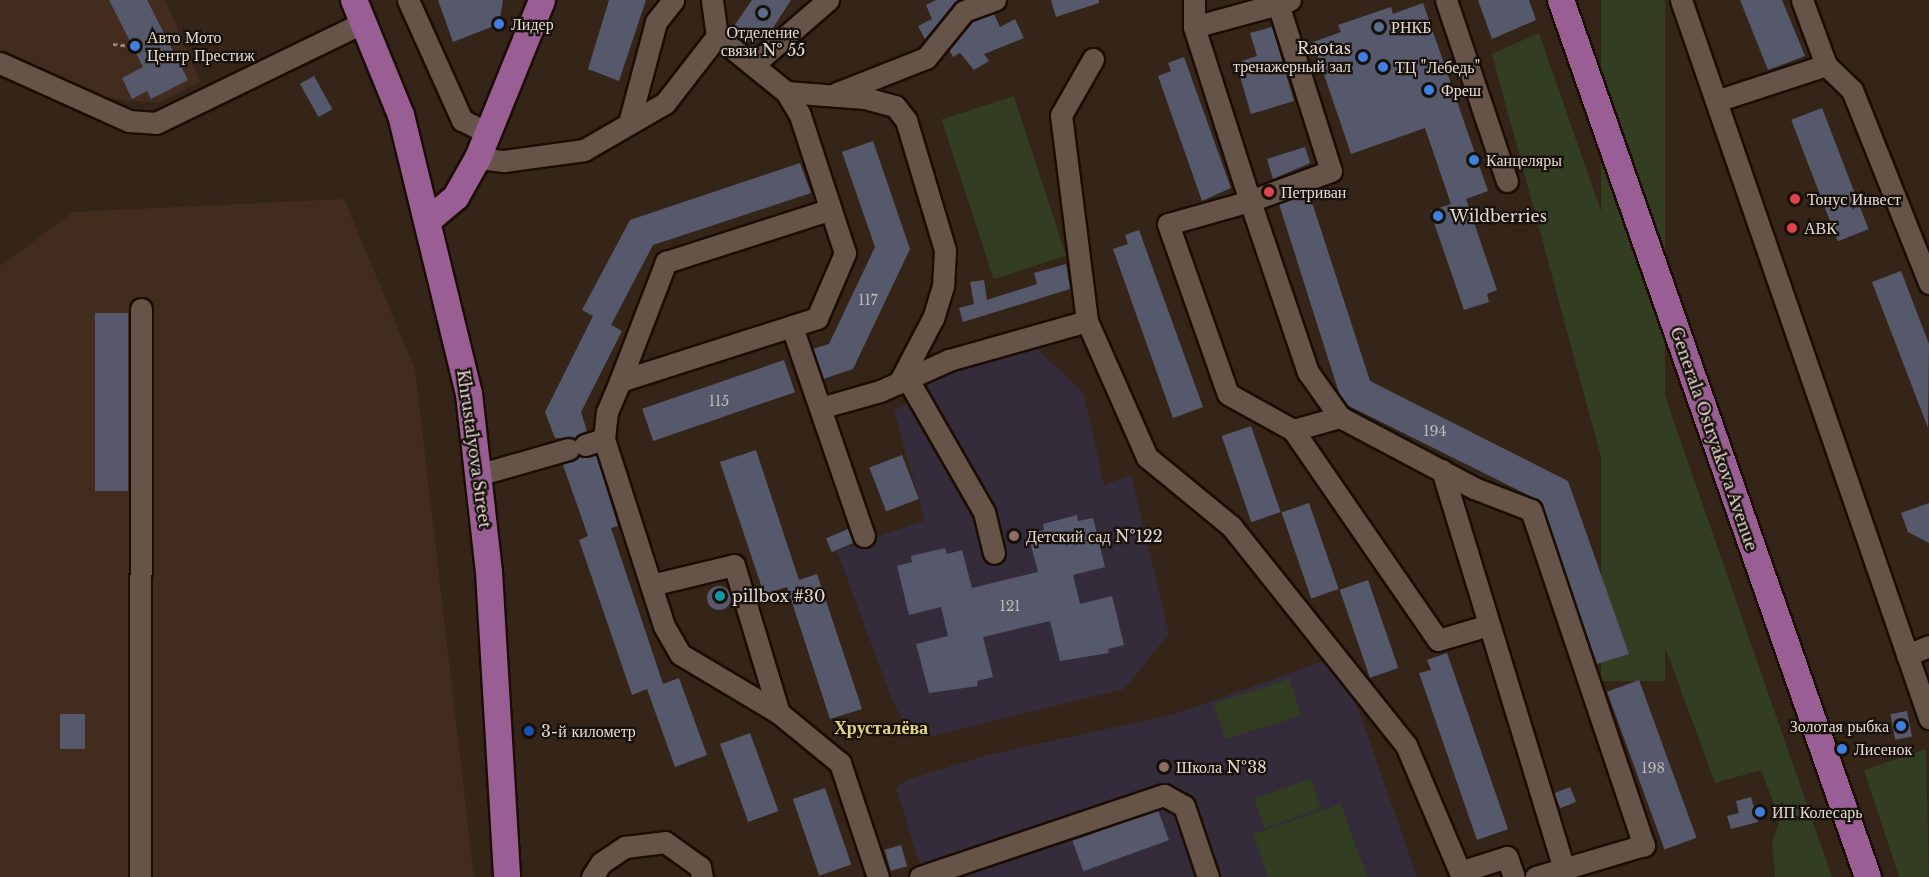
<!DOCTYPE html>
<meta charset="utf-8">
<style>
body{margin:0}
#map{position:relative;width:1929px;height:877px;overflow:hidden;background:#352519;font-family:"Libre Baskerville",serif}
div>[style]{position:absolute}
[style*='--x']{left:calc(var(--x)*1px);top:calc(var(--y)*1px);width:calc(var(--w)*1px);rotate:calc(var(--a)*1deg)}
.built>*{inset:0;background:#422c1d}
.education>*{inset:0;background:#352c3b}
.green>*{inset:0;background:#323d21;transform-origin:0 0}
.building>*{inset:0;background:#56586c;transform-origin:0 0}
.round{border-radius:50%}
.path>*{height:3px;margin-top:-1.5px;transform-origin:0;background:repeating-linear-gradient(90deg,#91847a 0 4.5px,transparent 0 7.5px)}
.roads{filter:drop-shadow(2px 0 #1c0d04) drop-shadow(-2px 0 #1c0d04) drop-shadow(0 2px #1c0d04) drop-shadow(0 -2px #1c0d04)}
.minor>*{height:21px;margin:-10.5px;padding:0 10.5px;transform-origin:10.5px;border-radius:10.5px;background:#675448}
.major>*{height:26px;margin:-13px;padding:0 13px;transform-origin:13px;border-radius:13px;background:#995f94}
.dots>*{width:16px;height:16px;translate:-50% -50%;box-sizing:border-box;border:3px solid #17100b;border-radius:50%}
span{translate:-50% -50%;white-space:nowrap;text-align:center;line-height:1.15;-webkit-text-stroke:4.5px #17100b;paint-order:stroke}
.number-label{font-size:14px;color:#c1bab8}
.number-label span{-webkit-text-stroke-width:0}
.poi-label{font-size:16px;color:#e5dad2}
.left{translate:0 -50%;text-align:left}
.right{translate:-100% -50%;text-align:right}
.street-label{font-size:16px;color:#e5dad2}
.neighbourhood-label{font-size:18px;color:#e1d384;font-weight:700}
</style>
<div id="map">
<div class="built">
<div style="clip-path:polygon(0 0,165px 0,200px 82px,158px 103px,82px 96px,0 51px)"></div>
<div style="clip-path:polygon(344px 199px,415px 369px,474px 877px,0 877px,0 266px,73px 212px)"></div>
</div>
<div class="education">
<div style="clip-path:polygon(1032px 344px,1084px 394px,1104px 485px,1131px 475px,1169px 634px,1124px 689px,927px 737px,905px 725px,893px 702px,837px 551px,925px 520px,894px 411px,927px 393px,920px 380px)"></div>
<div style="clip-path:polygon(1324px 661px,1355px 700px,1417px 877px,924px 877px,896px 788px,906px 780px,988px 755px,1175px 714px)"></div>
</div>
<div class="green">
<div style="left:1601px;top:0;width:64px;height:681px"></div>
<div style="clip-path:polygon(1539px 33px,1832px 877px,1775px 877px,1772px 842px,1780px 820px,1761px 770px,1715px 783px,1617px 516px,1492px 54px)"></div>
<div style="left:1014px;top:96px;width:168px;height:76px;rotate:72deg"></div>
<div style="left:1289px;top:679px;width:38px;height:79px;rotate:72deg"></div>
<div style="clip-path:polygon(1926px 749px,1929px 877px,1899px 877px,1864px 770px)"></div>
<div style="left:1311px;top:779px;width:31px;height:60px;rotate:71deg"></div>
<div style="clip-path:polygon(1341px 804px,1367px 877px,1268px 877px,1253px 834px)"></div>
</div>
<div class="building">
<div style="clip-path:polygon(109px 0,147px 0,188px 80px,151px 99px,147px 91px,132px 99px,122px 78px,143px 67px)"></div>
<div style="clip-path:polygon(438px 0,503px 0,499px 24px,453px 42px)"></div>
<div style="clip-path:polygon(609px 0,646px 0,619px 81px,588px 69px)"></div>
<div style="clip-path:polygon(752px 0,791px 0,769px 34px,764px 38px,758px 34px,751px 43px,732px 29px)"></div>
<div style="clip-path:polygon(936px 0,958px 0,925px 39px,918px 26px,932px 19px,926px 5px)"></div>
<div style="clip-path:polygon(1051px 0,1099px 0,1099px 3px,1056px 17px)"></div>
<div style="clip-path:polygon(1478px 0,1529px 0,1536px 20px,1492px 39px)"></div>
<div style="clip-path:polygon(1740px 0,1782px 0,1805px 56px,1768px 70px)"></div>
<div style="clip-path:polygon(1423px 3px,1488px 191px,1466px 199px,1497px 290px,1487px 294px,1489px 302px,1464px 310px,1430px 211px,1451px 204px,1425px 128px,1351px 154px,1313px 42px,1341px 32px,1338px 25px,1391px 7px,1393px 14px)"></div>
<div style="clip-path:polygon(994px 14px,1000px 27px,1015px 19px,1024px 38px,984px 54px,989px 61px,974px 70px,960px 53px,953px 57px,949px 50px,972px 22px)"></div>
<div style="clip-path:polygon(1272px 27px,1294px 101px,1251px 114px,1236px 63px,1257px 56px,1250px 33px)"></div>
<div style="clip-path:polygon(1184px 57px,1231px 188px,1202px 201px,1158px 76px,1171px 71px,1168px 63px)"></div>
<div style="left:314px;top:76px;width:38px;height:16px;rotate:61deg"></div>
<div style="left:1822px;top:108px;width:130px;height:33px;rotate:69deg"></div>
<div style="clip-path:polygon(873px 141px,910px 249px,853px 369px,823px 379px,813px 349px,829px 344px,875px 247px,842px 152px)"></div>
<div style="clip-path:polygon(1305px 147px,1310px 163px,1273px 179px,1267px 159px)"></div>
<div style="clip-path:polygon(800px 163px,811px 193px,653px 245px,611px 325px,622px 331px,581px 412px,587px 431px,575px 438px,555px 438px,545px 412px,593px 316px,582px 310px,630px 220px)"></div>
<div style="clip-path:polygon(1309px 193px,1370px 381px,1568px 481px,1629px 654px,1597px 664px,1540px 501px,1347px 405px,1339px 393px,1279px 204px)"></div>
<div style="clip-path:polygon(1139px 230px,1203px 407px,1173px 418px,1113px 249px,1128px 244px,1125px 235px)"></div>
<div style="clip-path:polygon(1066px 264px,1070px 289px,963px 322px,959px 308px,974px 304px,970px 282px,984px 280px,987px 300px,1037px 284px,1034px 273px)"></div>
<div style="clip-path:polygon(1901px 271px,1929px 344px,1928px 428px,1872px 282px)"></div>
<div style="left:95px;top:313px;width:33px;height:178px"></div>
<div style="left:784px;top:360px;width:34px;height:150px;rotate:71deg"></div>
<div style="left:1251px;top:426px;width:91px;height:31px;rotate:71deg"></div>
<div style="clip-path:polygon(756px 450px,799px 580px,817px 574px,862px 709px,830px 719px,787px 587px,764px 594px,720px 462px)"></div>
<div style="clip-path:polygon(596px 455px,618px 526px,611px 528px,663px 684px,679px 678px,707px 755px,675px 767px,647px 689px,632px 695px,579px 540px,588px 536px,563px 465px,579px 456px)"></div>
<div style="left:902px;top:455px;width:47px;height:35px;rotate:69deg"></div>
<div style="left:1309px;top:503px;width:91px;height:29px;rotate:71deg"></div>
<div style="clip-path:polygon(1929px 503px,1929px 543px,1908px 532px,1901px 513px)"></div>
<div style="clip-path:polygon(1077px 515px,1078px 521px,1093px 518px,1105px 567px,1073px 575px,1080px 604px,1112px 596px,1124px 645px,1108px 649px,1109px 653px,1060px 661px,1050px 621px,983px 637px,993px 677px,977px 681px,978px 686px,929px 693px,916px 644px,948px 636px,941px 607px,909px 615px,897px 566px,912px 562px,911px 556px,945px 548px,947px 554px,962px 550px,972px 588px,1038px 572px,1028px 534px,1044px 530px,1043px 524px)"></div>
<div style="left:848px;top:529px;width:15px;height:24px;rotate:67deg"></div>
<div style="left:1368px;top:580px;width:93px;height:30px;rotate:71deg"></div>
<div class="round" style="left:707px;top:586px;width:24px;height:24px"></div>
<div style="clip-path:polygon(1447px 653px,1508px 829px,1477px 840px,1419px 673px,1431px 670px,1427px 660px)"></div>
<div style="left:1639px;top:680px;width:168px;height:34px;rotate:70deg"></div>
<div style="left:1907px;top:711px;width:26px;height:17px;rotate:79deg"></div>
<div style="left:60px;top:714px;width:25px;height:35px"></div>
<div style="left:750px;top:733px;width:83px;height:32px;rotate:70deg"></div>
<div style="left:1570px;top:787px;width:16px;height:17px;rotate:68deg"></div>
<div style="left:825px;top:788px;width:81px;height:34px;rotate:71deg"></div>
<div style="clip-path:polygon(1751px 797px,1758px 822px,1731px 829px,1727px 816px,1739px 813px,1736px 801px)"></div>
<div style="left:1158px;top:810px;width:32px;height:91px;rotate:70deg"></div>
<div style="left:901px;top:845px;width:22px;height:17px;rotate:74deg"></div>
</div>
<div class="path">
<div style="--x:113;--y:44;--w:19;--a:6"></div>
</div>
<div class="roads">
<div class="minor">
<div style="--x:408;--y:0;--w:132;--a:65.8"></div>
<div style="--x:462;--y:120;--w:29;--a:27"></div>
<div style="--x:1194;--y:0;--w:27;--a:90"></div>
<div style="--x:1290;--y:0;--w:13;--a:162"></div>
<div style="--x:1278;--y:4;--w:175;--a:72.4"></div>
<div style="--x:1331;--y:171;--w:86;--a:159.7"></div>
<div style="--x:1250;--y:201;--w:181;--a:71.3"></div>
<div style="--x:1308;--y:372;--w:55;--a:54.6"></div>
<div style="--x:1340;--y:417;--w:152;--a:27.9"></div>
<div style="--x:1474;--y:488;--w:61;--a:21.1"></div>
<div style="--x:1531;--y:510;--w:354;--a:71.4"></div>
<div style="--x:1644;--y:845;--w:113;--a:163.5"></div>
<div style="--x:1446;--y:0;--w:191;--a:71.4"></div>
<div style="--x:1681;--y:0;--w:760;--a:70.94"></div>
<div style="--x:1802;--y:0;--w:69;--a:69.7"></div>
<div style="--x:1826;--y:65;--w:36;--a:44"></div>
<div style="--x:1852;--y:90;--w:208;--a:68.2"></div>
<div style="--x:1278;--y:4;--w:87;--a:164.7"></div>
<div style="--x:1194;--y:27;--w:183;--a:72.2"></div>
<div style="--x:1250;--y:201;--w:85;--a:164.3"></div>
<div style="--x:1168;--y:224;--w:180;--a:70.6"></div>
<div style="--x:1228;--y:394;--w:74;--a:29"></div>
<div style="--x:1093;--y:59;--w:64;--a:119.7"></div>
<div style="--x:1061;--y:115;--w:208;--a:82.8"></div>
<div style="--x:1087;--y:321;--w:149;--a:66.2"></div>
<div style="--x:1147;--y:457;--w:109;--a:39.4"></div>
<div style="--x:1231;--y:526;--w:280;--a:51.4"></div>
<div style="--x:1406;--y:745;--w:143;--a:67"></div>
<div style="--x:0;--y:63;--w:141;--a:24.2"></div>
<div style="--x:129;--y:121;--w:27;--a:4"></div>
<div style="--x:156;--y:123;--w:231;--a:-25.9"></div>
<div style="--x:754;--y:64;--w:98;--a:-40.9"></div>
<div style="--x:786;--y:92;--w:79;--a:4.3"></div>
<div style="--x:865;--y:98;--w:31;--a:15"></div>
<div style="--x:895;--y:106;--w:18;--a:52"></div>
<div style="--x:906;--y:120;--w:136;--a:73.3"></div>
<div style="--x:945;--y:250;--w:36;--a:93"></div>
<div style="--x:943;--y:286;--w:34;--a:107"></div>
<div style="--x:933;--y:318;--w:73;--a:117.6"></div>
<div style="--x:837;--y:93;--w:96;--a:-21.5"></div>
<div style="--x:926;--y:58;--w:60;--a:-51"></div>
<div style="--x:964;--y:11;--w:33;--a:-20"></div>
<div style="--x:1716;--y:101;--w:116;--a:-18.1"></div>
<div style="--x:629;--y:123;--w:105;--a:-75"></div>
<div style="--x:656;--y:22;--w:28;--a:-52"></div>
<div style="--x:478;--y:158;--w:26;--a:7"></div>
<div style="--x:504;--y:161;--w:81;--a:-7.8"></div>
<div style="--x:584;--y:150;--w:94;--a:-30.1"></div>
<div style="--x:665;--y:103;--w:85;--a:-52.2"></div>
<div style="--x:717;--y:36;--w:36;--a:-98"></div>
<div style="--x:792;--y:327;--w:221;--a:71"></div>
<div style="--x:907;--y:378;--w:155;--a:60.1"></div>
<div style="--x:984;--y:512;--w:42;--a:76.3"></div>
<div style="--x:620;--y:381;--w:128;--a:-68.9"></div>
<div style="--x:666;--y:262;--w:173;--a:-17.8"></div>
<div style="--x:820;--y:408;--w:62;--a:-15.8"></div>
<div style="--x:880;--y:391;--w:76;--a:-24.2"></div>
<div style="--x:949;--y:360;--w:143;--a:-15.8"></div>
<div style="--x:1340;--y:417;--w:49;--a:164.5"></div>
<div style="--x:1293;--y:430;--w:255;--a:55.4"></div>
<div style="--x:1438;--y:640;--w:53;--a:-16.4"></div>
<div style="--x:604;--y:439;--w:196;--a:72.2"></div>
<div style="--x:664;--y:626;--w:32;--a:60"></div>
<div style="--x:680;--y:654;--w:115;--a:30.8"></div>
<div style="--x:779;--y:713;--w:79;--a:39.3"></div>
<div style="--x:840;--y:763;--w:120;--a:71.6"></div>
<div style="--x:585;--y:445;--w:20;--a:-18"></div>
<div style="--x:604;--y:439;--w:27;--a:-84"></div>
<div style="--x:607;--y:412;--w:34;--a:-67"></div>
<div style="--x:620;--y:381;--w:207;--a:-17.7"></div>
<div style="--x:817;--y:318;--w:71;--a:-66.7"></div>
<div style="--x:845;--y:253;--w:145;--a:-108.1"></div>
<div style="--x:800;--y:115;--w:27;--a:-121"></div>
<div style="--x:786;--y:92;--w:89;--a:-140.9"></div>
<div style="--x:1442;--y:470;--w:417;--a:73"></div>
<div style="--x:481;--y:474;--w:91;--a:-15.9"></div>
<div style="--x:651;--y:585;--w:85;--a:-13.5"></div>
<div style="--x:734;--y:565;--w:155;--a:73.1"></div>
<div style="--x:1907;--y:655;--w:24;--a:-22"></div>
<div style="--x:1460;--y:872;--w:49;--a:-17.7"></div>
<div style="--x:1507;--y:857;--w:21;--a:71"></div>
<div style="--x:140;--y:877;--w:568;--a:-89.9"></div>
<div style="--x:592;--y:877;--w:17;--a:-57"></div>
<div style="--x:601;--y:863;--w:29;--a:-34"></div>
<div style="--x:625;--y:847;--w:40;--a:-7.1"></div>
<div style="--x:665;--y:842;--w:43;--a:35.5"></div>
<div style="--x:700;--y:867;--w:10;--a:79"></div>
<div style="--x:920;--y:877;--w:257;--a:-18.6"></div>
<div style="--x:1164;--y:795;--w:23;--a:29"></div>
<div style="--x:1184;--y:806;--w:75;--a:71.3"></div>
</div>
<div class="major">
<div style="--x:354;--y:0;--w:124;--a:67.8"></div>
<div style="--x:401;--y:115;--w:287;--a:76.3"></div>
<div style="--x:469;--y:394;--w:179;--a:83.6"></div>
<div style="--x:489;--y:572;--w:306;--a:86.6"></div>
<div style="--x:1561;--y:0;--w:929;--a:70.71"></div>
<div style="--x:430;--y:219;--w:34;--a:-40"></div>
<div style="--x:456;--y:197;--w:45;--a:-60.6"></div>
<div style="--x:478;--y:158;--w:170;--a:-67.9"></div>
</div>
</div>
<div class="dots">
<div style="left:763px;top:13px;background:#5c6f8a"></div>
<div style="left:499px;top:24px;background:#3f7fe0"></div>
<div style="left:1379px;top:27px;background:#5c6f8a"></div>
<div style="left:135px;top:46px;background:#3f7fe0"></div>
<div style="left:1363px;top:57px;background:#3f7fe0"></div>
<div style="left:1383px;top:67px;background:#3f7fe0"></div>
<div style="left:1429px;top:90px;background:#3f7fe0"></div>
<div style="left:1474px;top:160px;background:#3f7fe0"></div>
<div style="left:1269px;top:192px;background:#e0444e"></div>
<div style="left:1795px;top:199px;background:#e0444e"></div>
<div style="left:1438px;top:216px;background:#3f7fe0"></div>
<div style="left:1792px;top:228px;background:#e0444e"></div>
<div style="left:1014px;top:536px;background:#8d6e63"></div>
<div style="left:720px;top:596px;background:#0f9aa8"></div>
<div style="left:1901px;top:726px;background:#3f7fe0"></div>
<div style="left:529px;top:731px;background:#1a4fb4"></div>
<div style="left:1842px;top:749px;background:#3f7fe0"></div>
<div style="left:1164px;top:767px;background:#8d6e63"></div>
<div style="left:1760px;top:812px;background:#3f7fe0"></div>
</div>
<div class="number-label">
<span style="left:868px;top:300px">117</span>
<span style="left:719px;top:401px">115</span>
<span style="left:1435px;top:431px">194</span>
<span style="left:1010px;top:606px">121</span>
<span style="left:1653px;top:768px">198</span>
</div>
<div class="poi-label">
<span class="left" style="left:511px;top:24px">Лидер</span>
<span class="left" style="left:1391px;top:27px">РНКБ</span>
<span style="left:763px;top:41px">Отделение<br>связи № 55</span>
<span class="left" style="left:147px;top:46px">Авто Мото<br>Центр Престиж</span>
<span class="right" style="left:1351px;top:57px">Raotas<br>тренажерный зал</span>
<span class="left" style="left:1395px;top:67px">ТЦ "Лебедь"</span>
<span class="left" style="left:1441px;top:90px">Фреш</span>
<span class="left" style="left:1486px;top:160px">Канцеляры</span>
<span class="left" style="left:1281px;top:192px">Петриван</span>
<span class="left" style="left:1807px;top:199px">Тонус Инвест</span>
<span class="left" style="left:1450px;top:216px">Wildberries</span>
<span class="left" style="left:1804px;top:228px">АВК</span>
<span class="left" style="left:1026px;top:536px">Детский сад №122</span>
<span class="left" style="left:732px;top:596px">pillbox #30</span>
<span class="right" style="left:1889px;top:726px">Золотая рыбка</span>
<span class="left" style="left:541px;top:731px">3-й километр</span>
<span class="left" style="left:1854px;top:749px">Лисенок</span>
<span class="left" style="left:1176px;top:767px">Школа №38</span>
<span class="left" style="left:1772px;top:812px">ИП Колесарь</span>
</div>
<div class="street-label">
<span style="left:1714px;top:439px;rotate:71deg">Generala Ostryakova Avenue</span>
<span style="left:474px;top:449px;rotate:82deg">Khrustalyova Street</span>
</div>
<div class="neighbourhood-label">
<span style="left:881px;top:728px">Хрусталёва</span>
</div>
</div>
